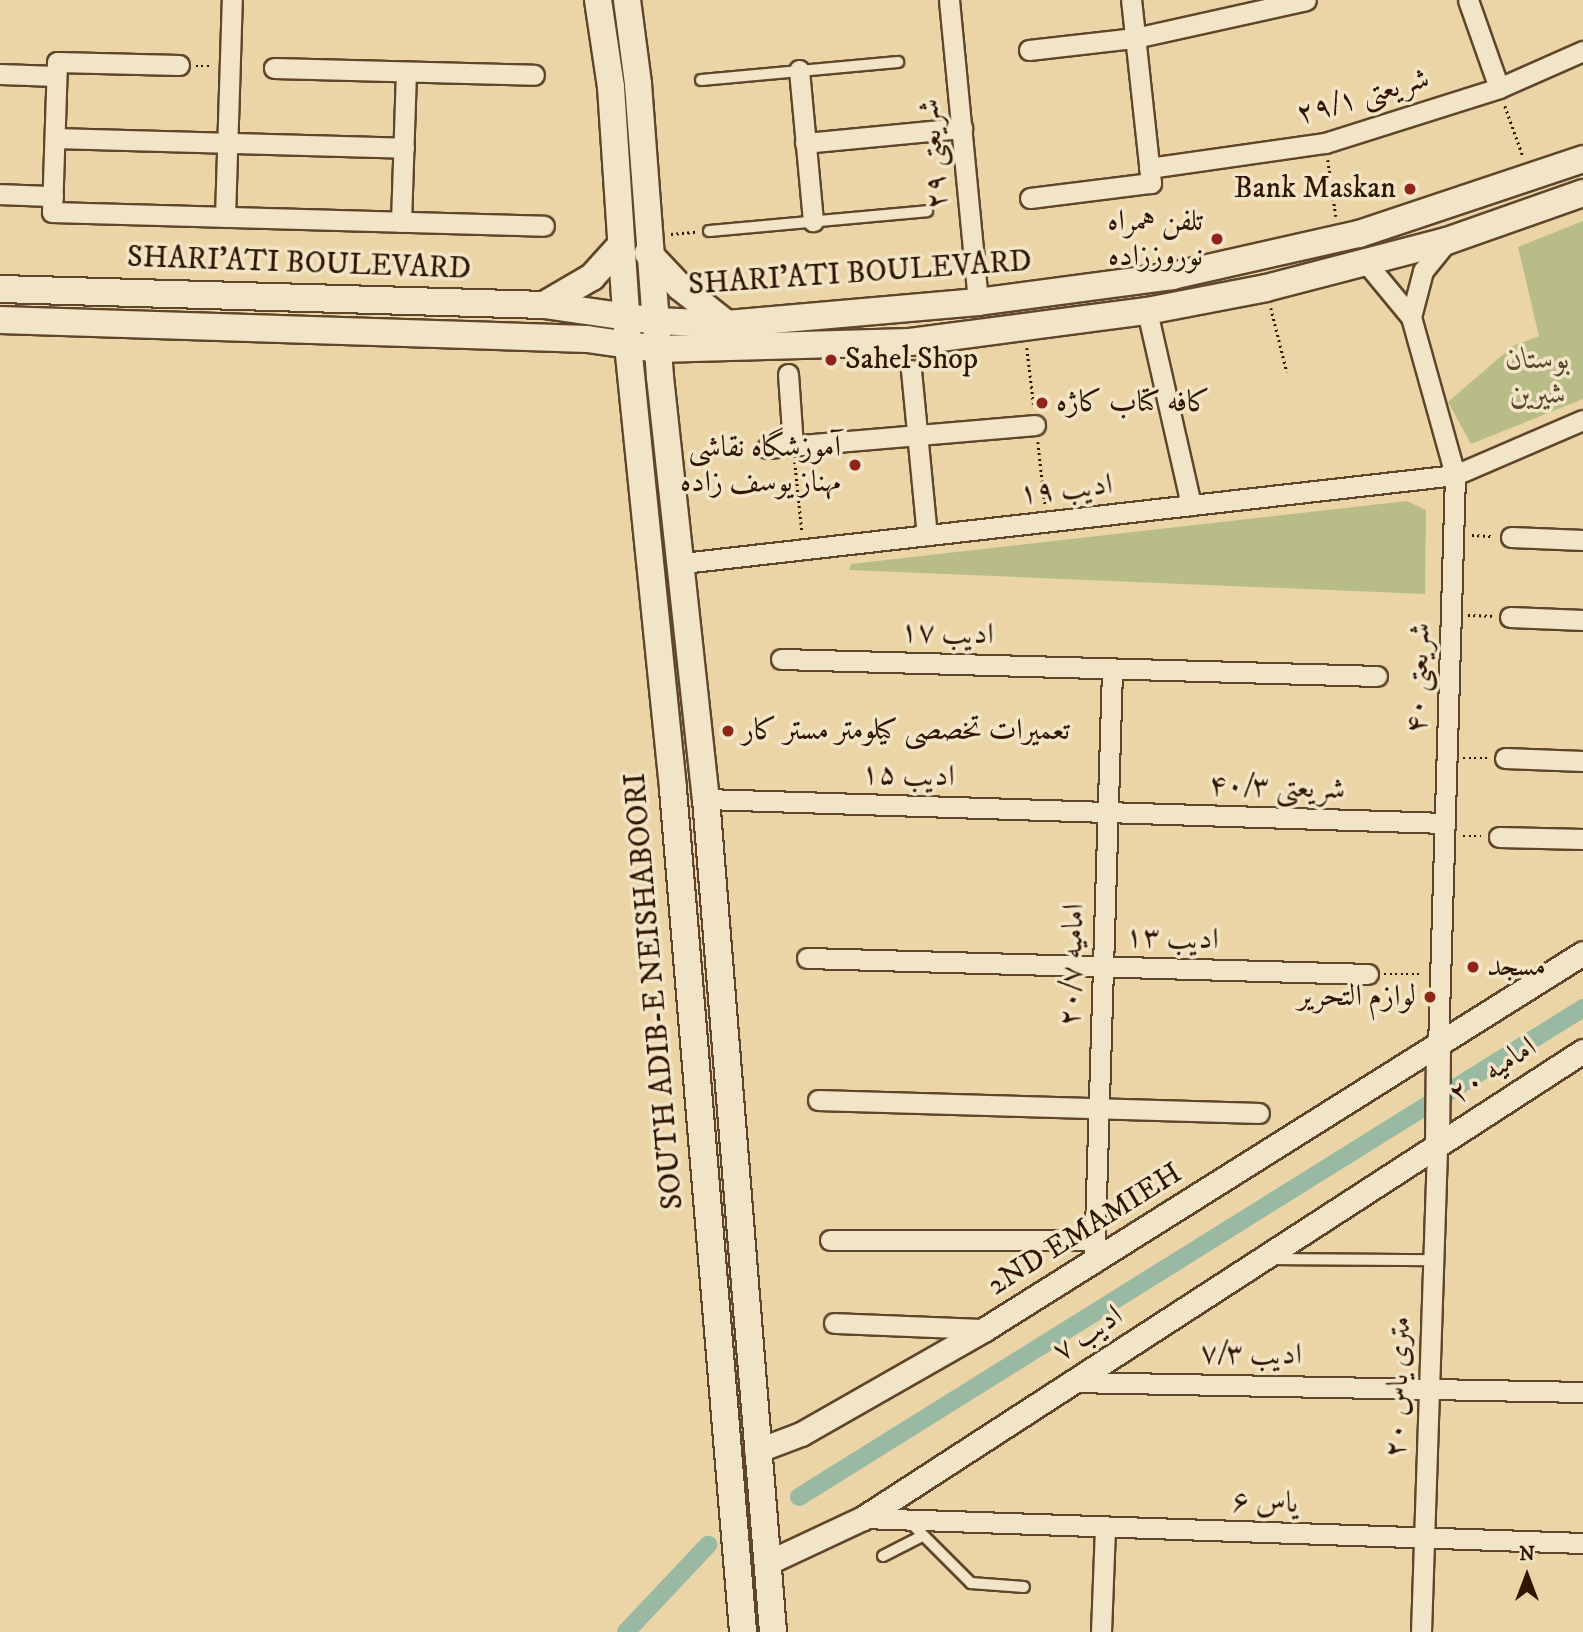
<!DOCTYPE html>
<meta charset="utf-8">
<style>
body{margin:0}
#map{position:relative;width:1583px;height:1632px;overflow:hidden;background:#ebd5a7;font-family:"IM FELL DW Pica",Amiri,serif}
div>[style]{position:absolute}
[style*='--x']{left:calc(var(--x)*1px);top:calc(var(--y)*1px);width:calc(var(--w)*1px);rotate:calc(var(--a)*1deg)}
.green>*{inset:0;background:#b8bd87}
.canal>*{height:18px;margin:-9px;padding:0 9px;transform-origin:9px;border-radius:9px;background:#99b9a3}
.path>*{height:2.5px;margin-top:-1.25px;transform-origin:0;background:repeating-linear-gradient(90deg,#301601 0 2px,transparent 0 5.5px)}
.roads{filter:drop-shadow(2px 0 #5f462a) drop-shadow(-2px 0 #5f462a) drop-shadow(0 2px #5f462a) drop-shadow(0 -2px #5f462a)}
.service>*{height:10px;margin:-5px;padding:0 5px;transform-origin:5px;border-radius:5px;background:#f2e4c6}
.minor>*{height:19px;margin:-9.5px;padding:0 9.5px;transform-origin:9.5px;border-radius:9.5px;background:#f2e4c6}
.tertiary>*{height:23px;margin:-11.5px;padding:0 11.5px;transform-origin:11.5px;border-radius:11.5px;background:#f2e4c6}
.secondary>*{height:26px;margin:-13px;padding:0 13px;transform-origin:13px;border-radius:13px;background:#f2e4c6}
.dots>*{width:19px;height:19px;translate:-50% -50%;box-sizing:border-box;border:4px solid #f2e4c6;border-radius:50%}
span{translate:-50% -50%;white-space:nowrap;text-align:center;line-height:1.15;-webkit-text-stroke:7px #f2e4c6;paint-order:stroke}
.street-label{font-size:30px;color:#301601}
.poi-label{font-size:30px;color:#301601}
.right{translate:-100% -50%;text-align:right}
.left{translate:0 -50%;text-align:left}
.park-label{font-size:30px;color:#594829;font-style:italic}
.north{position:absolute;left:1492px;top:1541px;width:70px;height:70px;-webkit-text-stroke:5px #f2e4c6;paint-order:stroke;rotate:0deg;font-size:19px;font-weight:700;line-height:28px;text-align:center;color:#301601}
.north::after{content:'';display:block;margin:auto;width:24px;height:32px;background:#301601;clip-path:polygon(50% 0,100% 100%,50% 72%,0 100%)}
</style>
<div id="map">
<div class="green">
<div style="clip-path:polygon(1583px 221px,1583px 399px,1471px 444px,1448px 402px,1513px 346px,1539px 336px,1518px 247px)"></div>
<div style="clip-path:polygon(1407px 501px,1426px 510px,1425px 594px,849px 570px,851px 564px)"></div>
</div>
<div class="canal">
<div style="--x:799;--y:1497;--w:924;--a:-31.95"></div>
<div style="--x:626;--y:1632;--w:120;--a:-46.7"></div>
</div>
<div class="path">
<div style="--x:196;--y:66;--w:15;--a:0"></div>
<div style="--x:1505;--y:106;--w:53;--a:70.2"></div>
<div style="--x:1328;--y:160;--w:57;--a:81.9"></div>
<div style="--x:671;--y:234;--w:25;--a:-5"></div>
<div style="--x:1271;--y:308;--w:66;--a:76"></div>
<div style="--x:1027;--y:348;--w:59;--a:83.2"></div>
<div style="--x:1038;--y:442;--w:62;--a:83.6"></div>
<div style="--x:795;--y:462;--w:70;--a:84.3"></div>
<div style="--x:1472;--y:535;--w:22;--a:3"></div>
<div style="--x:1468;--y:615;--w:24;--a:2"></div>
<div style="--x:1463;--y:758;--w:25;--a:0"></div>
<div style="--x:1463;--y:836;--w:18;--a:0"></div>
<div style="--x:1384;--y:974;--w:39;--a:0"></div>
</div>
<div class="roads">
<div class="service">
<div style="--x:701;--y:80;--w:198;--a:-5.2"></div>
<div style="--x:709;--y:231;--w:219;--a:-5.2"></div>
<div style="--x:1272;--y:1259;--w:161;--a:0.4"></div>
<div style="--x:909;--y:1521;--w:88;--a:45"></div>
<div style="--x:971;--y:1583;--w:53;--a:4.3"></div>
<div style="--x:883;--y:1556;--w:44;--a:-27.1"></div>
</div>
<div class="minor">
<div style="--x:949;--y:0;--w:303;--a:84.5"></div>
<div style="--x:1468;--y:0;--w:93;--a:70.6"></div>
<div style="--x:1029;--y:50;--w:107;--a:-6.5"></div>
<div style="--x:1135;--y:38;--w:175;--a:-12.5"></div>
<div style="--x:179;--y:65;--w:122;--a:-178.6"></div>
<div style="--x:57;--y:62;--w:150;--a:91.9"></div>
<div style="--x:52;--y:212;--w:492;--a:1.6"></div>
<div style="--x:274;--y:68;--w:260;--a:1.5"></div>
<div style="--x:799;--y:70;--w:152;--a:84.7"></div>
<div style="--x:0;--y:74;--w:56;--a:2"></div>
<div style="--x:55;--y:138;--w:349;--a:1.6"></div>
<div style="--x:805;--y:143;--w:158;--a:-5.5"></div>
<div style="--x:1149;--y:168;--w:178;--a:-8.1"></div>
<div style="--x:1325;--y:143;--w:182;--a:-17.5"></div>
<div style="--x:1499;--y:88;--w:92;--a:-23.8"></div>
<div style="--x:0;--y:194;--w:53;--a:2.2"></div>
<div style="--x:1030;--y:198;--w:122;--a:-7.1"></div>
<div style="--x:1151;--y:183;--w:184;--a:-96.2"></div>
<div style="--x:225;--y:217;--w:217;--a:-88.2"></div>
<div style="--x:401;--y:222;--w:150;--a:-88.1"></div>
<div style="--x:1368;--y:265;--w:67;--a:50.4"></div>
<div style="--x:1411;--y:317;--w:48;--a:-75.4"></div>
<div style="--x:1423;--y:271;--w:38;--a:-51"></div>
<div style="--x:1147;--y:311;--w:199;--a:77.2"></div>
<div style="--x:1411;--y:317;--w:164;--a:74.4"></div>
<div style="--x:1455;--y:475;--w:572;--a:91.7"></div>
<div style="--x:911;--y:370;--w:166;--a:84.5"></div>
<div style="--x:788;--y:374;--w:72;--a:86"></div>
<div style="--x:767;--y:448;--w:269;--a:-4.9"></div>
<div style="--x:1511;--y:537;--w:72;--a:2.4"></div>
<div style="--x:683;--y:563;--w:777;--a:-6.5"></div>
<div style="--x:1455;--y:475;--w:139;--a:-23.3"></div>
<div style="--x:1510;--y:617;--w:73;--a:2.4"></div>
<div style="--x:781;--y:659;--w:596;--a:1.63"></div>
<div style="--x:1505;--y:758;--w:78;--a:2.2"></div>
<div style="--x:706;--y:799;--w:738;--a:1.86"></div>
<div style="--x:1499;--y:837;--w:84;--a:1.4"></div>
<div style="--x:807;--y:958;--w:561;--a:1.63"></div>
<div style="--x:818;--y:1100;--w:441;--a:1.7"></div>
<div style="--x:830;--y:1240;--w:264;--a:0"></div>
<div style="--x:1094;--y:1263;--w:594;--a:-88.26"></div>
<div style="--x:834;--y:1323;--w:151;--a:2.3"></div>
<div style="--x:1072;--y:1382;--w:511;--a:1.12"></div>
<div style="--x:863;--y:1518;--w:720;--a:1.99"></div>
<div style="--x:1101;--y:1632;--w:104;--a:-87.8"></div>
<div style="--x:1421;--y:1632;--w:488;--a:-88.1"></div>
</div>
<div class="tertiary">
<div style="--x:1437;--y:1144;--w:97;--a:-89.4"></div>
<div style="--x:756;--y:1451;--w:48;--a:-20.7"></div>
<div style="--x:801;--y:1434;--w:212;--a:-29.7"></div>
<div style="--x:985;--y:1329;--w:706;--a:-32.16"></div>
<div style="--x:767;--y:1563;--w:106;--a:-25.1"></div>
<div style="--x:863;--y:1518;--w:858;--a:-32.97"></div>
</div>
<div class="secondary">
<div style="--x:598;--y:0;--w:88;--a:81.5"></div>
<div style="--x:611;--y:87;--w:259;--a:86.2"></div>
<div style="--x:628;--y:345;--w:446;--a:84.2"></div>
<div style="--x:673;--y:789;--w:846;--a:85.25"></div>
<div style="--x:627;--y:0;--w:85;--a:82.5"></div>
<div style="--x:638;--y:84;--w:294;--a:85.7"></div>
<div style="--x:660;--y:377;--w:424;--a:83.8"></div>
<div style="--x:706;--y:799;--w:836;--a:85.4"></div>
<div style="--x:648;--y:253;--w:47;--a:46.7"></div>
<div style="--x:680;--y:287;--w:60;--a:38.2"></div>
<div style="--x:0;--y:289;--w:544;--a:1.68"></div>
<div style="--x:544;--y:305;--w:112;--a:8.2"></div>
<div style="--x:655;--y:321;--w:72;--a:2.4"></div>
<div style="--x:727;--y:324;--w:252;--a:-5"></div>
<div style="--x:978;--y:302;--w:196;--a:-7.6"></div>
<div style="--x:1172;--y:276;--w:192;--a:-12.7"></div>
<div style="--x:1359;--y:234;--w:236;--a:-18.5"></div>
<div style="--x:544;--y:305;--w:56;--a:-30.3"></div>
<div style="--x:592;--y:277;--w:42;--a:-47.9"></div>
<div style="--x:0;--y:320;--w:587;--a:1.85"></div>
<div style="--x:587;--y:339;--w:72;--a:8"></div>
<div style="--x:658;--y:349;--w:252;--a:-1.6"></div>
<div style="--x:910;--y:342;--w:239;--a:-7.5"></div>
<div style="--x:1147;--y:311;--w:121;--a:-10.9"></div>
<div style="--x:1266;--y:288;--w:187;--a:-14.6"></div>
<div style="--x:1447;--y:241;--w:144;--a:-19.4"></div>
</div>
</div>
<div class="dots">
<div style="left:1410px;top:189px;background:#8f2418"></div>
<div style="left:1217px;top:239px;background:#8f2418"></div>
<div style="left:831px;top:360px;background:#8f2418"></div>
<div style="left:1042px;top:403px;background:#8f2418"></div>
<div style="left:855px;top:465px;background:#8f2418"></div>
<div style="left:728px;top:731px;background:#8f2418"></div>
<div style="left:1473px;top:967px;background:#8f2418"></div>
<div style="left:1430px;top:997px;background:#8f2418"></div>
</div>
<div class="street-label">
<span style="left:1363px;top:97px;rotate:-16deg">شریعتی ۲۹/۱</span>
<span style="left:934px;top:154px;rotate:-95deg">شریعتی ۲۹</span>
<span style="left:299px;top:264px;rotate:2deg">SHARI'ATI BOULEVARD</span>
<span style="left:860px;top:274px;rotate:-4deg">SHARI'ATI BOULEVARD</span>
<span style="left:1066px;top:490px;rotate:-6deg">ادیب ۱۹</span>
<span style="left:947px;top:634px;rotate:2deg">ادیب ۱۷</span>
<span style="left:1419px;top:678px;rotate:-88deg">شریعتی ۴۰</span>
<span style="left:908px;top:776px;rotate:2deg">ادیب ۱۵</span>
<span style="left:1277px;top:788px;rotate:2deg">شریعتی ۴۰/۳</span>
<span style="left:1172px;top:939px;rotate:2deg">ادیب ۱۳</span>
<span style="left:1073px;top:965px;rotate:-88deg">امامیه ۲۰/۷</span>
<span style="left:655px;top:991px;rotate:-95deg">SOUTH ADIB-E NEISHABOORI</span>
<span style="left:1493px;top:1071px;rotate:-33deg">امامیه ۲۰</span>
<span style="left:1085px;top:1230px;rotate:-32deg">2ND EMAMIEH</span>
<span style="left:1088px;top:1334px;rotate:-33deg">ادیب ۷</span>
<span style="left:1251px;top:1355px;rotate:1deg">ادیب ۷/۳</span>
<span style="left:1399px;top:1387px;rotate:-88deg">۲۰ متری یاس</span>
<span style="left:1265px;top:1503px;rotate:2deg">یاس ۶</span>
</div>
<div class="poi-label">
<span class="right" style="left:1396px;top:189px">Bank Maskan</span>
<span class="right" style="left:1203px;top:239px">تلفن همراه<br>نوروززاده</span>
<span class="left" style="left:845px;top:360px">Sahel Shop</span>
<span class="left" style="left:1056px;top:403px">کافه کتاب کاژه</span>
<span class="right" style="left:841px;top:465px">آموزشگاه نقاشی<br>مهناز یوسف زاده</span>
<span class="left" style="left:742px;top:731px">تعمیرات تخصصی کیلومتر مستر کار</span>
<span class="left" style="left:1487px;top:967px">مسجد</span>
<span class="right" style="left:1416px;top:997px">لوازم التحریر</span>
</div>
<div class="park-label">
<span style="left:1538px;top:377px">بوستان<br>شیرین</span>
</div>
<div class="north">N</div>
</div>
